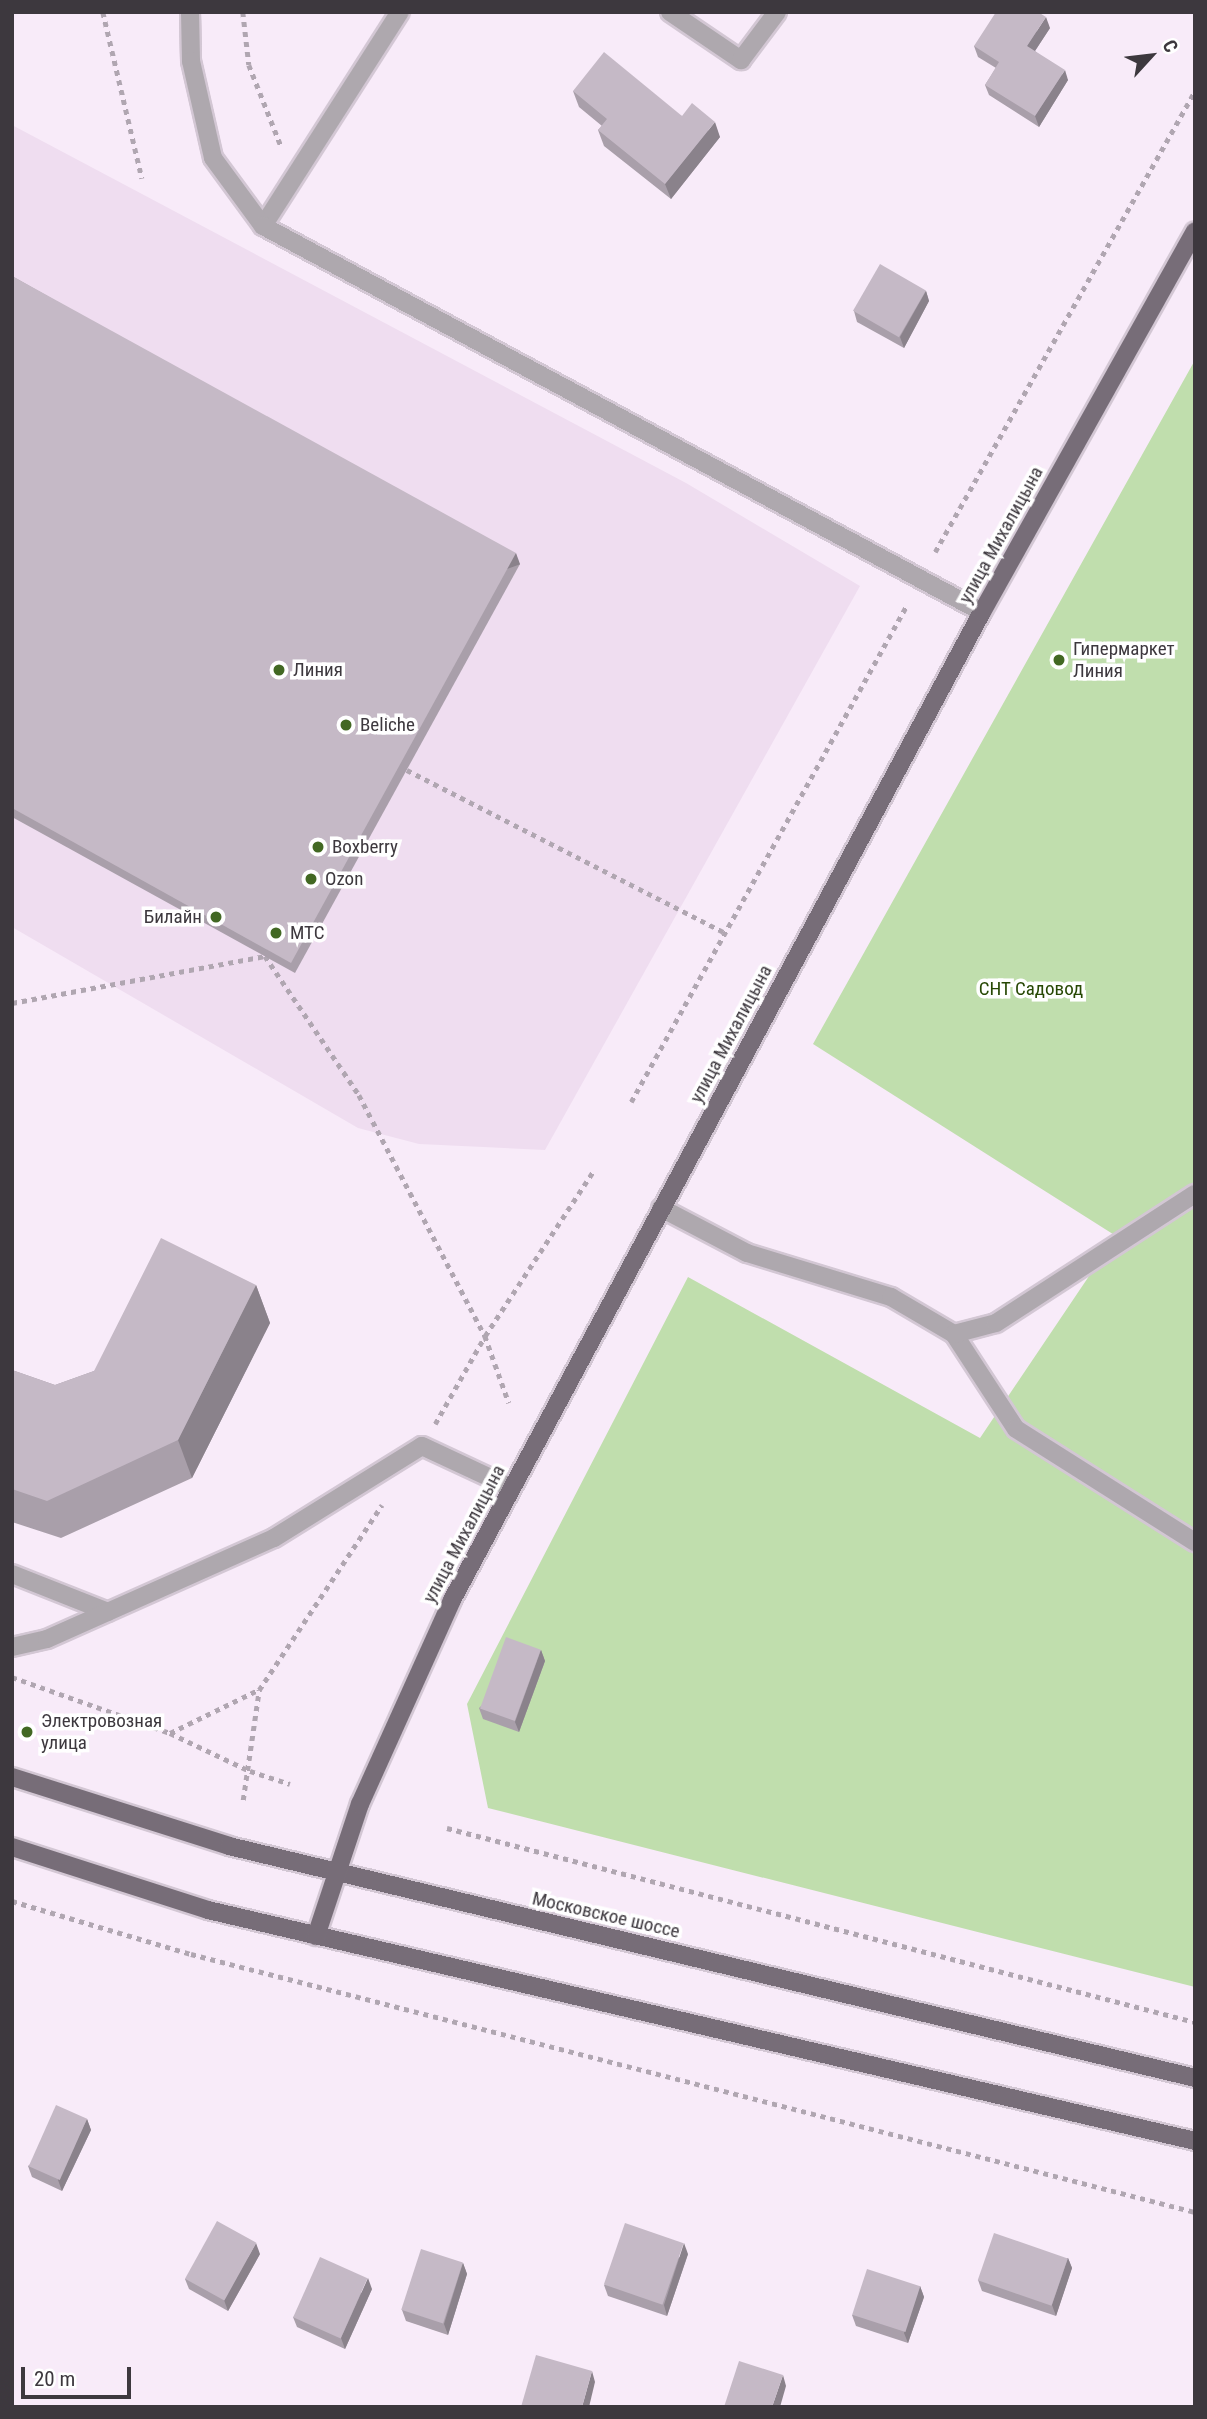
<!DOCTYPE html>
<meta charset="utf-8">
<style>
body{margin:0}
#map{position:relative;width:1207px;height:2419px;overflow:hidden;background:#f8ebf9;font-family:"Roboto Condensed",sans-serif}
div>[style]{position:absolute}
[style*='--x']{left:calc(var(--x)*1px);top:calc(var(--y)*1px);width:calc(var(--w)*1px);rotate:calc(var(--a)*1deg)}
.built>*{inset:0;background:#efddf0}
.green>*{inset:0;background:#c0dead}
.path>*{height:4.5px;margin-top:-2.25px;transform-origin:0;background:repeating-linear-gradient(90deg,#b0a6b1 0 5px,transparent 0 10px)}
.roads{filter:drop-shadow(2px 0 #d3c7d4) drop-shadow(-2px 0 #d3c7d4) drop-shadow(0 2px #d3c7d4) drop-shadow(0 -2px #d3c7d4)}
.service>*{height:18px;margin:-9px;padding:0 9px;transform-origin:9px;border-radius:9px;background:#aea8ae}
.minor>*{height:18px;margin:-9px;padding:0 9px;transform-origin:9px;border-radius:9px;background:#aea8ae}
.primary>*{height:18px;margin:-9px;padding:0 9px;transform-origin:9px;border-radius:9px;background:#776d78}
.wall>*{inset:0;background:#a99faa}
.shaded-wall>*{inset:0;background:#8a828b;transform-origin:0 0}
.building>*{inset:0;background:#c5b9c6;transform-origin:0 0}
.dots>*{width:19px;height:19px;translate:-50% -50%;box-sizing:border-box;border:4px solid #fff;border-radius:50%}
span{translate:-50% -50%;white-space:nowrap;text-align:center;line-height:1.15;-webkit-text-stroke:7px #fff;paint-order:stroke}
.street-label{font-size:19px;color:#3d383e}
.poi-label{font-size:19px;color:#3d383e}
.left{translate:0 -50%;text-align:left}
.right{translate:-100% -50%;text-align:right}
.park-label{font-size:19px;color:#274804}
.frame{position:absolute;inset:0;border:14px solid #3d383e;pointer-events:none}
.north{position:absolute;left:1116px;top:21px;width:70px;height:70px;-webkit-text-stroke:5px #fff;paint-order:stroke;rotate:63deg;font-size:19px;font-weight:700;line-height:28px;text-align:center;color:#3d383e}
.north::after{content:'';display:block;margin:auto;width:24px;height:32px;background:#3d383e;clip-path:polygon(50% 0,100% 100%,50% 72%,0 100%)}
.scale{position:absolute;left:21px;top:2367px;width:110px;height:32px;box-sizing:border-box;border:4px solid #3d383e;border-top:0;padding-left:9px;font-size:21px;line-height:24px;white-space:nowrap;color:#3d383e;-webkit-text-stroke:5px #fff;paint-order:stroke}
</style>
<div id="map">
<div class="built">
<div style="clip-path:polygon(12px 125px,686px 483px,860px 586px,545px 1150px,419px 1144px,358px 1128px,12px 927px)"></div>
</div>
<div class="green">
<div style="clip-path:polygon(1195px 360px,1195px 1987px,488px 1808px,467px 1704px,688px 1277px,980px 1438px,1116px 1236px,813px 1044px)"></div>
</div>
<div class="path">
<div style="--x:103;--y:12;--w:171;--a:76.8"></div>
<div style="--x:243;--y:12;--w:53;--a:83.5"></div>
<div style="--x:249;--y:65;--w:87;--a:68.4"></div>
<div style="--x:935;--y:552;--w:529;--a:-60.58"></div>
<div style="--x:407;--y:770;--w:357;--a:27.1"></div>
<div style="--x:12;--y:1003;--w:257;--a:-10.5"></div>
<div style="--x:265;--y:956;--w:168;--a:55.9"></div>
<div style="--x:359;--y:1095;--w:272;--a:62.4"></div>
<div style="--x:485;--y:1336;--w:71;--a:70.3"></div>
<div style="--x:631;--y:1102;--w:568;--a:-60.96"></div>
<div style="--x:435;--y:1424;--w:101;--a:-60.4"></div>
<div style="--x:485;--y:1336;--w:199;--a:-56.7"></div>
<div style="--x:12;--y:1677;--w:168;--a:19.5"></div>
<div style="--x:170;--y:1733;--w:89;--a:25.4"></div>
<div style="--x:250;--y:1771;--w:42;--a:18"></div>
<div style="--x:170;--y:1733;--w:98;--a:-26"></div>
<div style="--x:243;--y:1800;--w:111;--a:-81.7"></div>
<div style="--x:259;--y:1690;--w:222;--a:-56.4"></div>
<div style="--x:447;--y:1828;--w:773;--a:14.54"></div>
<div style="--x:12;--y:1901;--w:187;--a:16.5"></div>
<div style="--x:191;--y:1954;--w:1037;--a:14.41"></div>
</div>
<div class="roads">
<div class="service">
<div style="--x:670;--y:12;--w:86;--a:34.1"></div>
<div style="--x:741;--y:60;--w:60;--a:-53.1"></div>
<div style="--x:263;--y:226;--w:254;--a:-57.4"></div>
<div style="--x:661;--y:1208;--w:97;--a:27.6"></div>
<div style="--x:747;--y:1253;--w:151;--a:17"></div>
<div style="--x:891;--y:1297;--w:73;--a:30.4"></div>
<div style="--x:954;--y:1334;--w:113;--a:56.9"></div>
<div style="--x:1016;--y:1429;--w:212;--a:32.3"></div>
<div style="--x:954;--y:1334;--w:43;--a:-14.7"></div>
<div style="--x:996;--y:1323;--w:237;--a:-33"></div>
<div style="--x:12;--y:1574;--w:103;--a:21.6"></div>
<div style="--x:12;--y:1647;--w:36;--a:-13"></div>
<div style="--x:47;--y:1639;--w:248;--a:-24"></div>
<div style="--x:274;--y:1538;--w:174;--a:-31.9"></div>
<div style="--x:422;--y:1446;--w:99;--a:25"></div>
</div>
<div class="minor">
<div style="--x:190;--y:12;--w:49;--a:88.8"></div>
<div style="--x:191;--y:61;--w:99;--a:77.2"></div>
<div style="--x:213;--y:158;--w:84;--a:53.7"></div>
<div style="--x:263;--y:226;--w:816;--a:28.23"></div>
</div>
<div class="primary">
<div style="--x:12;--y:1777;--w:228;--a:17.6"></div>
<div style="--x:229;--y:1846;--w:993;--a:13.5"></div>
<div style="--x:12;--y:1847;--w:206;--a:17.8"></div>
<div style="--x:208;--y:1910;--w:1014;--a:13.17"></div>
<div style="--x:316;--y:1936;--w:139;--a:-71.6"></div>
<div style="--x:360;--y:1804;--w:224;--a:-65.7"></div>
<div style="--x:452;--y:1600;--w:1121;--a:-61.79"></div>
<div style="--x:982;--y:612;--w:436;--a:-60.8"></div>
</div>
</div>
<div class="wall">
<div style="clip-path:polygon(1050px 28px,1035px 51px,1068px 80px,1039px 127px,989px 95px,985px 85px,996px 68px,978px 57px,974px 46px)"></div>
<div style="clip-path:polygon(573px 91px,682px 116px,720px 137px,671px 199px,604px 146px,598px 130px,602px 126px,579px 107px)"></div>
<div style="clip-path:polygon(12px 276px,520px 564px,295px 973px,12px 817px)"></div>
<div style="clip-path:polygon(926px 291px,929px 301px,904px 348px,857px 322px,854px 311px)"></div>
<div style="clip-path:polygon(256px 1285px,270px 1323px,192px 1478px,61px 1538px,12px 1522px,12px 1370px,55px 1385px,94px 1371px)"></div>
<div style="clip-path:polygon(541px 1650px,545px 1661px,519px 1732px,483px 1719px,479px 1708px)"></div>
<div style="clip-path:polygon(87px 2119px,91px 2130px,62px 2191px,32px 2177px,28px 2166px)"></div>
<div style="clip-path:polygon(260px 2254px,228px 2311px,189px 2289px,185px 2279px)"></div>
<div style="clip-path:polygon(688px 2254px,667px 2316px,608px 2296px,604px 2285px)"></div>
<div style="clip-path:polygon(1068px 2258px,1072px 2268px,1056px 2316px,982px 2291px,978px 2280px)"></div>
<div style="clip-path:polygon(463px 2263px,467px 2274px,448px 2335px,406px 2321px,402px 2310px)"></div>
<div style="clip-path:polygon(920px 2286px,924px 2297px,908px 2343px,856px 2326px,852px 2315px)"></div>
<div style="clip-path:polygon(372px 2289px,345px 2349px,297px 2327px,293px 2317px)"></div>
</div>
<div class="shaded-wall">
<div style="clip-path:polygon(1046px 17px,1050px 28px,1031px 57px,1027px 46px)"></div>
<div style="clip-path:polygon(1065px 70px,1068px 80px,1039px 127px,1035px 116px)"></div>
<div style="clip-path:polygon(715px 122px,720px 137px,671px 199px,665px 184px)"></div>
<div style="clip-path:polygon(926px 291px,929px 301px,904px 348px,900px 337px)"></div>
<div style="left:516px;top:553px;width:12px;height:468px;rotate:70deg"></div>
<div style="clip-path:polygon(256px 1285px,270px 1323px,192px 1478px,178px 1440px)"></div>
<div style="clip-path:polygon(541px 1650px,545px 1661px,519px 1732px,515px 1722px)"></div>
<div style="clip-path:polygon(87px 2119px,91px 2130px,62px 2191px,58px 2180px)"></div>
<div style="clip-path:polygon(256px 2243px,260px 2254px,228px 2311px,224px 2300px)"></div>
<div style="clip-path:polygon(684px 2243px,688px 2254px,667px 2316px,664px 2305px)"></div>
<div style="clip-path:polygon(1068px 2258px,1072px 2268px,1056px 2316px,1052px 2305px)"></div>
<div style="clip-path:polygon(463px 2263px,467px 2274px,448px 2335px,444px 2324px)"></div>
<div style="clip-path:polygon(368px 2278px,372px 2289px,345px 2349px,341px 2338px)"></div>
<div style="clip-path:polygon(920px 2286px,924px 2297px,908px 2343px,904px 2333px)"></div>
<div style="clip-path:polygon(592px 2371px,595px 2382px,589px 2407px,582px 2407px)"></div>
<div style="clip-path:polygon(783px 2375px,786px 2386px,780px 2407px,772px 2407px)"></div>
</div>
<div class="building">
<div style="clip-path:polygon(996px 12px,1038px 12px,1046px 17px,1027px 46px,1065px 70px,1035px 116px,985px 85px,999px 62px,974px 46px)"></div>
<div style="clip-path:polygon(604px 52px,682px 116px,692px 103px,715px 122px,665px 184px,598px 130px,607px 119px,573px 91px)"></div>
<div style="left:880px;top:264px;width:53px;height:54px;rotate:30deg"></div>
<div style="clip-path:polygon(12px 276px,516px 553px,291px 963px,12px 808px)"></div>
<div style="clip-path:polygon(161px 1238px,256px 1285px,178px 1440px,47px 1501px,12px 1489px,12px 1370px,55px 1385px,94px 1371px)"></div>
<div style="left:506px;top:1637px;width:37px;height:76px;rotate:20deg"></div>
<div style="left:56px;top:2105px;width:34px;height:67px;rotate:24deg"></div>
<div style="left:217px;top:2221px;width:45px;height:66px;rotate:29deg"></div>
<div style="left:625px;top:2223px;width:62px;height:65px;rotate:19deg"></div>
<div style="left:994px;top:2233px;width:78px;height:50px;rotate:19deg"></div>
<div style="left:421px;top:2249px;width:44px;height:64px;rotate:18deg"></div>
<div style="left:320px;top:2257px;width:52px;height:66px;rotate:24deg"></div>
<div style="left:867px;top:2269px;width:56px;height:48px;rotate:18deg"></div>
<div style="clip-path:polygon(536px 2355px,592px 2371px,582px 2407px,521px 2407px)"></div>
<div style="clip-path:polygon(739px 2361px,783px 2375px,772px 2407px,724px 2407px)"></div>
</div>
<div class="dots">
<div style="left:1059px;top:660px;background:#426823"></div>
<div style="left:279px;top:670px;background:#426823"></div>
<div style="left:346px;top:725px;background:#426823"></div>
<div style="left:318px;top:847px;background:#426823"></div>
<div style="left:311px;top:879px;background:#426823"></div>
<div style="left:216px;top:917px;background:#426823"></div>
<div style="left:276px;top:933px;background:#426823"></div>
<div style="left:27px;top:1732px;background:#426823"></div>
</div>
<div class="street-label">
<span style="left:1001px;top:535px;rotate:-61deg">улица Михалицына</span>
<span style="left:731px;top:1034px;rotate:-62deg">улица Михалицына</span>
<span style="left:464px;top:1534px;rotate:-62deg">улица Михалицына</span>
<span style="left:606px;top:1915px;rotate:13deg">Московское шоссе</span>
</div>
<div class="poi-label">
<span class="left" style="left:1073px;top:660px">Гипермаркет<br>Линия</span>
<span class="left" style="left:293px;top:670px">Линия</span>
<span class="left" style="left:360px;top:725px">Beliche</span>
<span class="left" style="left:332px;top:847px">Boxberry</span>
<span class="left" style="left:325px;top:879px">Ozon</span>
<span class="right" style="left:202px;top:917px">Билайн</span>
<span class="left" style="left:290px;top:933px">МТС</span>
<span class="left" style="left:41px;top:1732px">Электровозная<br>улица</span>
</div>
<div class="park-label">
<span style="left:1031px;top:989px">СНТ Садовод</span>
</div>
<div class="frame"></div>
<div class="north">С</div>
<div class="scale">20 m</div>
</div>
